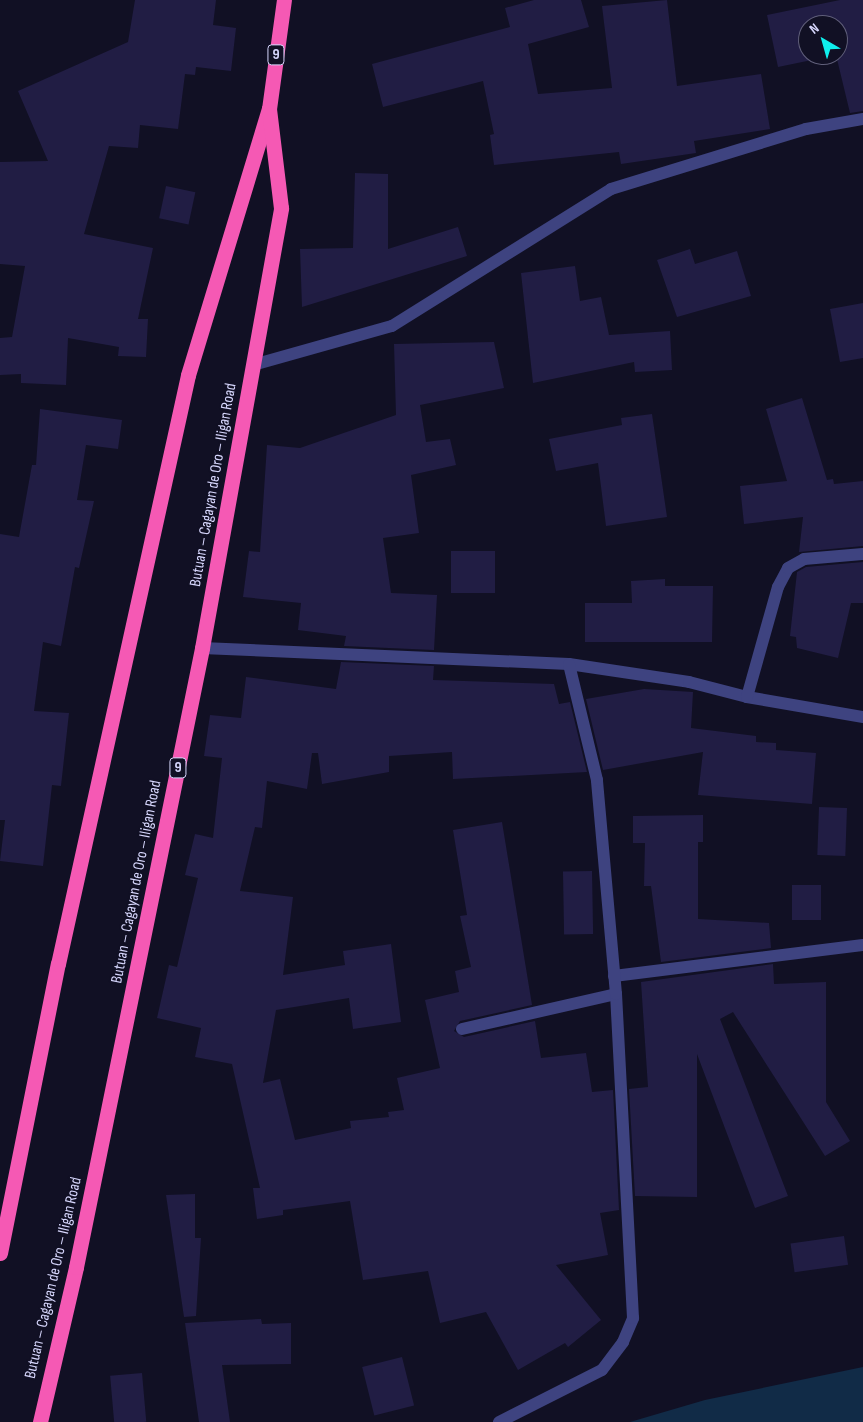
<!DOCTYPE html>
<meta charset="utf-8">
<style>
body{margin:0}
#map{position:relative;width:863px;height:1422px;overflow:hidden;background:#111024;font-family:"Sofia Sans Condensed",sans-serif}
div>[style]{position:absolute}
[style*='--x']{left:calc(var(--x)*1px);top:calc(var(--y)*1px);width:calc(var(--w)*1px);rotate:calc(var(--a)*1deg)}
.water>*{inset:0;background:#112b47}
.building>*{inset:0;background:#211d44;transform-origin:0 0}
.minor>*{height:12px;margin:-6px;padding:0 6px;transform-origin:6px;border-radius:6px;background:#3e4380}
.highway>*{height:15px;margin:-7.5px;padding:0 7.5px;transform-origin:7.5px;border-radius:7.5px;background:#f559b4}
span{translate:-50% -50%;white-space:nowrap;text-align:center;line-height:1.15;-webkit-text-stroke:4px #111024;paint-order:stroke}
.shield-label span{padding:1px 4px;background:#111024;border:1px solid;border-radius:4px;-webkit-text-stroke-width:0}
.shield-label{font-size:15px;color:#d6d6fc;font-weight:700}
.street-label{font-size:16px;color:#d6d6fc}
.north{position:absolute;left:798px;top:15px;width:50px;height:50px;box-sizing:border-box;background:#111024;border:1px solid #605f7a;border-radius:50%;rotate:322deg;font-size:14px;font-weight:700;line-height:20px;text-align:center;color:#d6d6fc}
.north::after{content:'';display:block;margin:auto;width:18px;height:22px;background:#0fefed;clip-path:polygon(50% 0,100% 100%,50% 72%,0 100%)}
</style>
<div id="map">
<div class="water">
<div style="clip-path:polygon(863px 1367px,863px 1422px,630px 1422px,705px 1400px)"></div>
</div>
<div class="building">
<div style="clip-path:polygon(135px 0,216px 0,213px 25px,236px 28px,231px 71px,196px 67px,195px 75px,185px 74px,178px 129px,140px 125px,138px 148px,109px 146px,84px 234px,153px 248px,138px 319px,148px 319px,146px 357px,118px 356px,119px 347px,68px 338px,66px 385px,21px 383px,21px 374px,0 375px,0 338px,12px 337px,25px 266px,0 264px,0 162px,48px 161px,18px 91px,128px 42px)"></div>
<div style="clip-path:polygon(534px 0,581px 0,589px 27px,528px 44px,538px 94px,612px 88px,602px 6px,667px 0,677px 86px,761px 74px,770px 129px,694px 141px,696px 153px,621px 164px,619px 152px,494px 165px,490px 135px,494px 134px,483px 81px,383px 107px,372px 64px,510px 27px,505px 8px)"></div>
<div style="clip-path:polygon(evenodd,840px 0,863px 0,863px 111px,850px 113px,836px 55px,778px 67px,767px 15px,840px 0,808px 25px,838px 25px,838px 55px,808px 55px,808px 25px)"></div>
<div style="clip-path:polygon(355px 173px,388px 174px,388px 249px,458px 227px,467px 256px,302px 307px,300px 249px,353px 248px)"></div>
<div style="left:166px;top:186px;width:30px;height:33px;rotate:12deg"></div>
<div style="clip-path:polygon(690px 249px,695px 264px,737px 251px,751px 296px,677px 317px,657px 260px)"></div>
<div style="clip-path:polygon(575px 266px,580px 301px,601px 297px,609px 335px,670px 331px,672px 370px,635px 372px,634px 362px,533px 383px,521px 273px)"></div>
<div style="clip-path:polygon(863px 303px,863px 358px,840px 362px,830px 309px)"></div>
<div style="clip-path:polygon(494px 342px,504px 388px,420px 405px,426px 442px,450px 439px,456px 465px,411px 475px,419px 533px,383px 538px,391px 593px,437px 595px,434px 650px,344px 646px,346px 636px,298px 630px,301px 603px,243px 597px,249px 551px,260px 552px,267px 445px,300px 448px,396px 415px,394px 344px)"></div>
<div style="clip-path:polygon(802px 398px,827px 480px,833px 479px,834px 484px,863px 481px,863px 546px,799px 552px,803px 517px,744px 524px,740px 486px,787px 481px,766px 409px)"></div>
<div style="clip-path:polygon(40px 409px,122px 420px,118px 449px,86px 445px,77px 500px,94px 501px,79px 568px,75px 567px,61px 646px,43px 642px,34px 711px,69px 713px,61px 786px,52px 785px,43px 866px,0 861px,5px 820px,0 820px,0 534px,19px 537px,32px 465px,36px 465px)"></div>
<div style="clip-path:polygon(652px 414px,667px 517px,606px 526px,598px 463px,556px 471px,549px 439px,622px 425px,621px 418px)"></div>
<div style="left:451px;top:551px;width:44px;height:42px"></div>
<div style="clip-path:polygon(863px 562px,863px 603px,851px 603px,838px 658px,797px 648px,796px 637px,790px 636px,797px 572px,806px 567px)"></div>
<div style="clip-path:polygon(665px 579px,665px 586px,713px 586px,712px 642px,585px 642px,585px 603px,632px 603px,631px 581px)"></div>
<div style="clip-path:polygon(341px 662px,434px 666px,433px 680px,554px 684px,559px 704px,570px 702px,587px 772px,453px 779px,452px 752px,389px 756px,389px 772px,322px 784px,318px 753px,312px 753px,307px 789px,267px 781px,262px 828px,255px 827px,240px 891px,293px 897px,283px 975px,345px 965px,343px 951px,391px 944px,401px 1022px,353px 1029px,349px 998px,276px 1010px,263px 1083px,280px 1079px,295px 1140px,351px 1128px,350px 1121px,389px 1117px,388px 1112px,404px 1110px,397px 1078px,440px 1068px,425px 1000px,459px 992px,455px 971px,471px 967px,460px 916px,467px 915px,453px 830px,502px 822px,532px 1005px,460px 1021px,454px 1031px,464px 1037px,535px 1021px,541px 1058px,586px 1053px,592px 1092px,613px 1090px,619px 1210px,600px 1213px,608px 1255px,556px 1265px,601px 1320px,568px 1347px,565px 1343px,518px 1370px,486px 1312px,440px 1323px,428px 1271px,363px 1280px,350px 1201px,283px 1210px,283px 1215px,257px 1219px,253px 1188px,260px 1188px,232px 1064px,195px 1057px,201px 1028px,157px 1018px,169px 965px,177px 967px,198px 878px,185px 875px,195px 834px,213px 838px,222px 758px,204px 756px,210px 715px,241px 718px,246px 677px,336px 689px)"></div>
<div style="clip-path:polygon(644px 689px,693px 692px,691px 728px,756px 736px,756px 742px,776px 743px,776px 750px,816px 753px,812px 804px,698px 795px,703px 752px,603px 770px,586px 699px)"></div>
<div style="left:819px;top:807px;width:28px;height:48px;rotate:2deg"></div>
<div style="clip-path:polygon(703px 815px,703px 842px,698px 842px,698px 919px,769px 923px,771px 948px,661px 962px,651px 886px,644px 886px,645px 843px,633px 843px,633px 816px)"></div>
<div style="left:592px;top:871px;width:63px;height:29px;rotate:89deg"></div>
<div style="left:792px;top:885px;width:29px;height:35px"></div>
<div style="clip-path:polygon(773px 964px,774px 984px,826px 982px,826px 1102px,850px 1141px,825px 1156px,733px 1012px,720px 1019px,788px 1196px,755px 1208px,697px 1054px,697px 1197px,635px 1196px,629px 1089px,648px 1087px,641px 982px)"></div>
<div style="clip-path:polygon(195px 1194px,195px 1238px,201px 1238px,196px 1316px,184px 1317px,166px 1195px)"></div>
<div style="left:844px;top:1236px;width:29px;height:54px;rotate:82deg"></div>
<div style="clip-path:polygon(261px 1319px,262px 1324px,291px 1323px,291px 1364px,222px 1365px,230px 1422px,199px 1422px,185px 1323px)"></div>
<div style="left:402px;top:1357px;width:50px;height:41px;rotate:76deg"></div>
<div style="left:142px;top:1373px;width:49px;height:32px;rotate:85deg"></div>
</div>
<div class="minor">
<div style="--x:253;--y:365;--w:144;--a:-15.7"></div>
<div style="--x:392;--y:326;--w:258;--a:-32"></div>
<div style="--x:611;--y:189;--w:204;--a:-17.1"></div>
<div style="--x:806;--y:129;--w:58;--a:-10"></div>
<div style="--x:202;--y:648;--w:367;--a:2.5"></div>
<div style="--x:569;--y:664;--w:121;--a:8.5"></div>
<div style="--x:689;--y:682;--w:60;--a:14.5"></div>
<div style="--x:747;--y:697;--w:118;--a:9.8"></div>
<div style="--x:747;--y:697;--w:114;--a:-74.3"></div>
<div style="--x:778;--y:587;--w:21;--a:-62"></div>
<div style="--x:788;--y:568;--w:18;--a:-29"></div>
<div style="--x:804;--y:559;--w:59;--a:-4.8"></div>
<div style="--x:614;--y:976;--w:251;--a:-7.1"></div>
<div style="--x:462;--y:1029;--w:158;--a:-12.8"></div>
<div style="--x:499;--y:1422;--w:115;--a:-26.8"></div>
<div style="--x:602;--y:1370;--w:35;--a:-53"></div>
<div style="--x:623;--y:1342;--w:26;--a:-67"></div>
<div style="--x:633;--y:1318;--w:324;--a:-93"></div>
<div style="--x:616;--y:994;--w:215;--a:-95.1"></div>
<div style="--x:597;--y:780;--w:119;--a:-103.6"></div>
</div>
<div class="highway">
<div style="--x:0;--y:1253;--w:295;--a:-78.7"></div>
<div style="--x:58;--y:964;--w:603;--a:-77.55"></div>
<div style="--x:188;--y:375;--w:278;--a:-73.1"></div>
<div style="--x:269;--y:109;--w:110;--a:-82.2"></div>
<div style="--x:40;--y:1422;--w:159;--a:-76.9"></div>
<div style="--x:76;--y:1267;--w:632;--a:-78.49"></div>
<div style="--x:202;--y:648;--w:447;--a:-79.8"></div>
<div style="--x:281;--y:208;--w:100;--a:-96.9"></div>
</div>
<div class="shield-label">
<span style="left:276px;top:55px">9</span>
<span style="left:178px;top:768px">9</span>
</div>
<div class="street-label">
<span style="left:214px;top:485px;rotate:-80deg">Butuan – Cagayan de Oro – Iligan Road</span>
<span style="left:137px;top:882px;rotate:-79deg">Butuan – Cagayan de Oro – Iligan Road</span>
<span style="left:54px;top:1278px;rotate:-77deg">Butuan – Cagayan de Oro – Iligan Road</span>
</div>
<div class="north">N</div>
</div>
